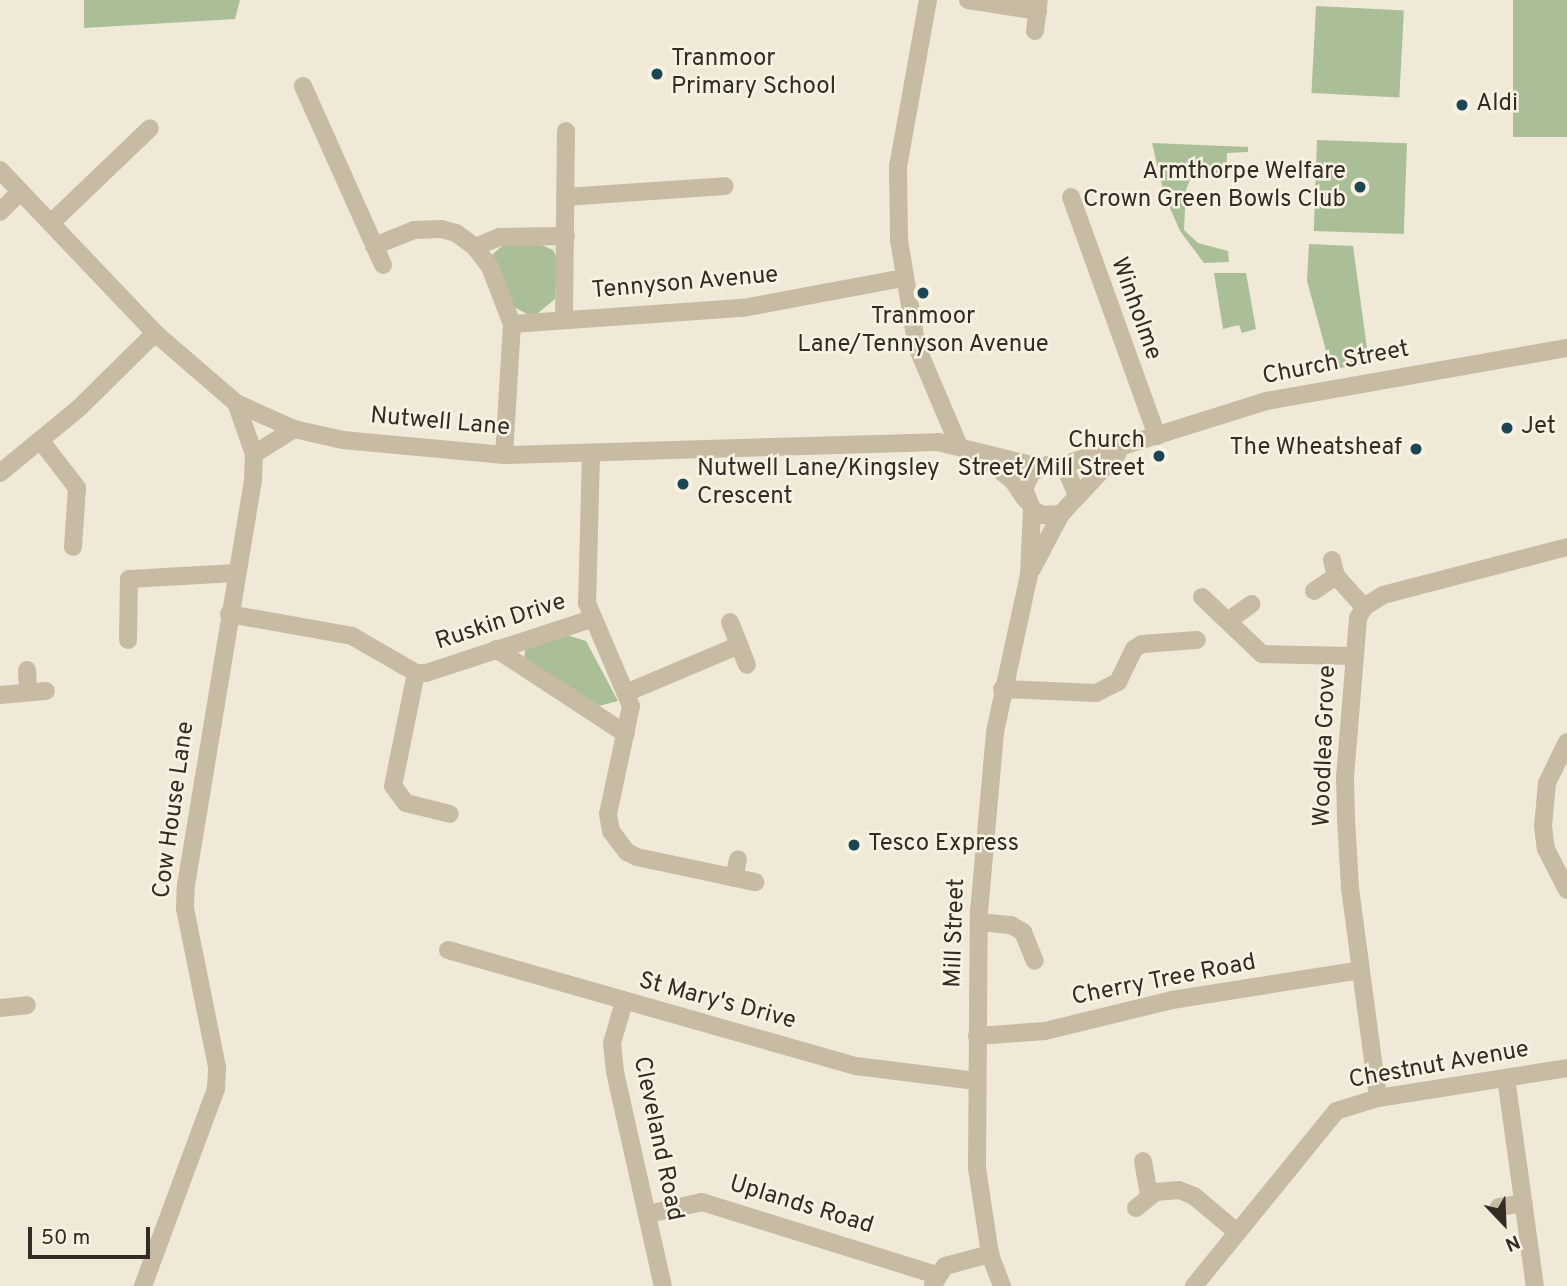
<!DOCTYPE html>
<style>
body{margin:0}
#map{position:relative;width:1567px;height:1286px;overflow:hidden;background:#f0e9d7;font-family:Overpass,sans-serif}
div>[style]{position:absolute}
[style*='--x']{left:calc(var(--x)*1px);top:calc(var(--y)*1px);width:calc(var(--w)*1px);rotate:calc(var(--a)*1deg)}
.green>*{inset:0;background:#aabf98;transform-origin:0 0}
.minor>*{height:18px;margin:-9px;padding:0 9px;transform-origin:9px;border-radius:9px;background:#c8bba3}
.dots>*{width:19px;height:19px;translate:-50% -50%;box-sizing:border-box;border:4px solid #f8f2e3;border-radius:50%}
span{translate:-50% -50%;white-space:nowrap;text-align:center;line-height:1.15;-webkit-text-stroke:5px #f8f2e3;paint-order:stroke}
.poi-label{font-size:24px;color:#332c25}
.left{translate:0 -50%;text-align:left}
.right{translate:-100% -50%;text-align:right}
.street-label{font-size:24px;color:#332c25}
.north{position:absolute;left:1469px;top:1188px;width:70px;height:70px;-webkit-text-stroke:5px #f8f2e3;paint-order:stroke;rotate:157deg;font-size:19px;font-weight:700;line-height:28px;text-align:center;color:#332c25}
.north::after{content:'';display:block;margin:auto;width:24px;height:32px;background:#332c25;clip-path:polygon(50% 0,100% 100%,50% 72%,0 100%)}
.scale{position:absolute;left:28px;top:1227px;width:122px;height:32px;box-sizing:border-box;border:4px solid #332c25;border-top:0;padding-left:9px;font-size:21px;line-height:24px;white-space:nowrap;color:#332c25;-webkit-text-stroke:5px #f8f2e3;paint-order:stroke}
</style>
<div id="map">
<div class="green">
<div style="clip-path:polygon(84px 0,240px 0,235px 19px,84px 28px)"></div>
<div style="left:1513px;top:0;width:54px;height:137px"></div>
<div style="left:1316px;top:6px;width:88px;height:87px;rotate:3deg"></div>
<div style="left:1317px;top:140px;width:90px;height:91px;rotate:2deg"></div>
<div style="clip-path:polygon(1152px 143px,1248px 147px,1248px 152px,1227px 153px,1226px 179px,1191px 177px,1186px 190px,1184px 230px,1198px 243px,1228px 251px,1229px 262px,1204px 263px,1180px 231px,1164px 194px)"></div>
<div style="clip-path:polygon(537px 243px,553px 250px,557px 258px,555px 299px,537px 314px,527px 314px,514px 307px,492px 255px,503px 245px)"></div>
<div style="clip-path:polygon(1309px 244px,1353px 246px,1369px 363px,1340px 368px,1328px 358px,1307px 281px)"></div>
<div style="clip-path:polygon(1214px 273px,1246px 273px,1256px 329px,1242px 333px,1239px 325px,1223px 329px)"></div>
<div style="clip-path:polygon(567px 635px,586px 641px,618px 701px,595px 707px,524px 659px,525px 650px)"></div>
</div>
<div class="minor">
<div style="--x:928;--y:0;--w:169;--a:100.2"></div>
<div style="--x:898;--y:166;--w:74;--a:89.2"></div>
<div style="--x:899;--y:240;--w:109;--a:80.5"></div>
<div style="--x:917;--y:347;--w:108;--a:67"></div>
<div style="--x:968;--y:0;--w:71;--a:8.9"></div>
<div style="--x:1035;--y:31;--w:31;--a:-83"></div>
<div style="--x:303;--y:86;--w:196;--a:65.9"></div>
<div style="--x:0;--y:170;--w:225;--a:46.4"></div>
<div style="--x:155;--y:333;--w:107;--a:40.8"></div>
<div style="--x:236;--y:403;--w:64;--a:24.1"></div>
<div style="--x:294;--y:429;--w:50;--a:12.7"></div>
<div style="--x:343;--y:440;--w:162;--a:5.3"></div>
<div style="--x:504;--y:455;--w:434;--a:-1.7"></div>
<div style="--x:938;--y:442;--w:105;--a:13.8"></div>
<div style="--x:565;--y:197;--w:160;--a:-3.9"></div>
<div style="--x:1071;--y:197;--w:254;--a:70.2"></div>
<div style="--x:0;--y:212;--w:28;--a:-45"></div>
<div style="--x:51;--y:223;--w:137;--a:-43.8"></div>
<div style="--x:374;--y:246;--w:43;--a:-21.8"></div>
<div style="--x:414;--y:230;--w:27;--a:-2"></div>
<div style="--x:441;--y:229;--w:16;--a:15"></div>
<div style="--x:456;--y:233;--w:24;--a:36"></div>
<div style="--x:475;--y:247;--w:25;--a:53"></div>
<div style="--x:490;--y:267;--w:61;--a:68.9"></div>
<div style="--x:512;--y:324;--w:131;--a:93.5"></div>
<div style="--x:475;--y:247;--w:27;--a:-22"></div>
<div style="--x:500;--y:237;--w:66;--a:-0.9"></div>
<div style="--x:564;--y:318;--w:187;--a:-89.4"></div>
<div style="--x:512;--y:324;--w:232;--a:-4"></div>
<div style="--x:743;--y:308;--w:163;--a:-10.6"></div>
<div style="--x:41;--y:441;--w:59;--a:52.5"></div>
<div style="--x:77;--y:488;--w:59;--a:93.9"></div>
<div style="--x:254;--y:454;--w:47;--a:-32"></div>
<div style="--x:591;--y:454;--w:149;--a:91.5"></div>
<div style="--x:587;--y:603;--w:112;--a:66.9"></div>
<div style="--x:631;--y:706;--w:110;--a:102"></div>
<div style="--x:608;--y:814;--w:17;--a:80"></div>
<div style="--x:611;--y:831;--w:26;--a:53"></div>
<div style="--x:627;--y:852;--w:11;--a:27"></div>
<div style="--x:637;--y:857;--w:121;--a:12"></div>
<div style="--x:981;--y:455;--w:41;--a:39.1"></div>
<div style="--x:1013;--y:481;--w:22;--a:56"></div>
<div style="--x:1059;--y:466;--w:217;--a:-17.4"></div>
<div style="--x:1266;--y:401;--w:306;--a:-10"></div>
<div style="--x:0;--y:473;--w:102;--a:-39.4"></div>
<div style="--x:79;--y:408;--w:107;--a:-44.6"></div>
<div style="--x:1076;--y:493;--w:25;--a:-113"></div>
<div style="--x:1066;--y:470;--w:19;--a:-164"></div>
<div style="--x:1048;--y:465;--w:17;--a:156"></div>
<div style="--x:1032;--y:472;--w:19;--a:115"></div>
<div style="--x:1024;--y:489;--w:22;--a:68"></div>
<div style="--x:1032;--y:509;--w:13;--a:29"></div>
<div style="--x:1043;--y:515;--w:18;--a:-3"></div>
<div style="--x:1061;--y:514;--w:83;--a:-46.9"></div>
<div style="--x:1332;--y:560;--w:16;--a:76"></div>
<div style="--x:1336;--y:576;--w:42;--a:47.9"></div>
<div style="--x:1032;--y:569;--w:62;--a:-62.2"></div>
<div style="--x:1314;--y:591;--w:27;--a:-34"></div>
<div style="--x:1202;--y:597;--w:83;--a:43.5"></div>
<div style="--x:1262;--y:654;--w:90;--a:1.3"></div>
<div style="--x:229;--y:614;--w:125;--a:10.1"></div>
<div style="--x:352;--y:636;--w:74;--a:30"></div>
<div style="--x:416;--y:673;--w:10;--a:0"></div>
<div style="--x:426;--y:673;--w:174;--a:-18.1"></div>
<div style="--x:1228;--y:621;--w:29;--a:-36"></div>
<div style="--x:730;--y:622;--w:46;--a:68.4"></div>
<div style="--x:128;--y:640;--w:61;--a:-89.1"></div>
<div style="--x:129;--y:579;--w:107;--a:-3.2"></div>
<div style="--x:496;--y:649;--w:155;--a:33.2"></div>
<div style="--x:27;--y:670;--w:22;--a:87"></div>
<div style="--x:416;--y:673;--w:115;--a:101.5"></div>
<div style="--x:393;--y:786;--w:21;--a:53"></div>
<div style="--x:406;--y:803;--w:45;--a:14"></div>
<div style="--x:1002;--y:689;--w:94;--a:2.4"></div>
<div style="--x:1096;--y:693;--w:25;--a:-27"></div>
<div style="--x:1118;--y:682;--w:37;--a:-64"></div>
<div style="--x:1134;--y:649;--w:9;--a:-32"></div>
<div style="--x:1142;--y:644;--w:55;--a:-4.2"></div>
<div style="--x:628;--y:692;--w:121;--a:-22.9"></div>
<div style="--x:0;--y:695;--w:46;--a:-5"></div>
<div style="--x:1567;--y:742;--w:46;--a:116"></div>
<div style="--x:1547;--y:783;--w:43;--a:95.3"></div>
<div style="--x:1543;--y:826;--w:23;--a:83"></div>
<div style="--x:1546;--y:849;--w:46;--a:62.9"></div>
<div style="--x:734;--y:878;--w:19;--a:-78"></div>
<div style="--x:980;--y:922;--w:31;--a:6"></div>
<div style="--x:1011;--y:925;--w:14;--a:30"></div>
<div style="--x:1023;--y:932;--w:31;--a:68"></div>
<div style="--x:448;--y:950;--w:424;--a:15.9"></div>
<div style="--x:856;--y:1066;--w:121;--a:7.1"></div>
<div style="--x:624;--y:1002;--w:43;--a:106.3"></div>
<div style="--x:612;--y:1043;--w:29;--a:84"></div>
<div style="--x:615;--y:1072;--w:219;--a:77.4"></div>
<div style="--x:0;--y:1008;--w:27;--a:-6"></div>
<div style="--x:977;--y:1036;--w:68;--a:-4.2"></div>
<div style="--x:1045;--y:1031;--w:131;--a:-13.7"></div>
<div style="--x:1172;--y:1000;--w:191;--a:-9"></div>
<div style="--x:1506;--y:1078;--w:210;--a:82.1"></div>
<div style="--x:1378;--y:1098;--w:212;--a:-97.6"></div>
<div style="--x:1350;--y:888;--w:70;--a:-93.3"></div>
<div style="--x:1346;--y:818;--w:41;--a:-91.4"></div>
<div style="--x:1345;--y:777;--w:160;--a:-85.3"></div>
<div style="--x:1358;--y:618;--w:13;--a:-61"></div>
<div style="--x:1364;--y:607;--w:22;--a:-32"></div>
<div style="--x:1383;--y:595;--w:190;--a:-14.6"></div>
<div style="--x:1143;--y:1161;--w:36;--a:80"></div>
<div style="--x:1499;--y:1207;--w:25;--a:-9"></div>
<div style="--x:1136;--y:1208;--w:26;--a:-39"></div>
<div style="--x:1156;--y:1192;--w:23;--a:-5"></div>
<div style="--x:1179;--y:1190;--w:16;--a:22"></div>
<div style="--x:1194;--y:1196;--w:57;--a:40.1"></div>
<div style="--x:648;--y:1214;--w:55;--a:-12.5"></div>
<div style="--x:702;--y:1202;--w:246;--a:17.3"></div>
<div style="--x:933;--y:1285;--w:22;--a:-58"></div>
<div style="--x:945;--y:1266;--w:47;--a:-14.9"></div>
<div style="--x:143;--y:1286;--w:210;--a:-69.7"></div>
<div style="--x:216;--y:1089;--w:22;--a:-87"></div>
<div style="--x:217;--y:1067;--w:162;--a:-101.4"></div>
<div style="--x:185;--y:908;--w:23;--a:-88"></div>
<div style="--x:186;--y:885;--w:410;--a:-80.6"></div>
<div style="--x:253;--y:481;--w:27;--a:-88"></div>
<div style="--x:254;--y:454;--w:54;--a:-109.4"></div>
<div style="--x:1002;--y:1286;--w:34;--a:-111"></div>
<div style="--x:990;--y:1254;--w:87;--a:-98.6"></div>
<div style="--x:977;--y:1168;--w:256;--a:-89.6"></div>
<div style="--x:979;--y:912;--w:181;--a:-84.9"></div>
<div style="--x:995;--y:732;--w:161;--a:-77.8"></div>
<div style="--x:1029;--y:575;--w:66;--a:-87.4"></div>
<div style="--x:1194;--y:1286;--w:225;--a:-50.9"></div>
<div style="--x:1336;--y:1111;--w:44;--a:-17.2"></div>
<div style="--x:1378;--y:1098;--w:191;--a:-9"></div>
</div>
<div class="dots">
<div style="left:657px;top:74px;background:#1c4654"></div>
<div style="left:1462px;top:105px;background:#1c4654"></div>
<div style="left:1360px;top:187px;background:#1c4654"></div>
<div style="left:923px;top:293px;background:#1c4654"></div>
<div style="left:1507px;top:428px;background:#1c4654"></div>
<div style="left:1416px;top:449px;background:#1c4654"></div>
<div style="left:1159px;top:456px;background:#1c4654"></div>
<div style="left:683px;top:484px;background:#1c4654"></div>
<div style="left:854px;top:845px;background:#1c4654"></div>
</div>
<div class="poi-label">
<span class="left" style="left:671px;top:74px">Tranmoor<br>Primary School</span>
<span class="left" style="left:1476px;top:105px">Aldi</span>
<span class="right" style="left:1346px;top:187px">Armthorpe Welfare<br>Crown Green Bowls Club</span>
<span style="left:923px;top:332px">Tranmoor<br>Lane/Tennyson Avenue</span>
<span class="left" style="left:1521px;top:428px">Jet</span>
<span class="right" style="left:1145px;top:456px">Church<br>Street/Mill Street</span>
<span class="right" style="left:1402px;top:449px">The Wheatsheaf</span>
<span class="left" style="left:697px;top:484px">Nutwell Lane/Kingsley<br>Crescent</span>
<span class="left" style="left:868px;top:845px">Tesco Express</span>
</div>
<div class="street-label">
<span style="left:685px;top:284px;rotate:-5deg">Tennyson Avenue</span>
<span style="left:1135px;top:309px;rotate:70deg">Winholme</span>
<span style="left:1336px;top:364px;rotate:-11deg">Church Street</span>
<span style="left:440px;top:423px;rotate:5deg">Nutwell Lane</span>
<span style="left:501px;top:623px;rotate:-18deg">Ruskin Drive</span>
<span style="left:1326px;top:746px;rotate:-88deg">Woodlea Grove</span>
<span style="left:175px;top:810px;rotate:-82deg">Cow House Lane</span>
<span style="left:956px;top:933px;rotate:-88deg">Mill Street</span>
<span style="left:1164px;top:981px;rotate:-11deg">Cherry Tree Road</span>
<span style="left:717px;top:1002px;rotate:15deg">St Mary's Drive</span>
<span style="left:1439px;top:1066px;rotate:-10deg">Chestnut Avenue</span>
<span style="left:657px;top:1139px;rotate:78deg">Cleveland Road</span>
<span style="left:801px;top:1206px;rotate:17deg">Uplands Road</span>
</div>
<div class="north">N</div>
<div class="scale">50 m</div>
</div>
